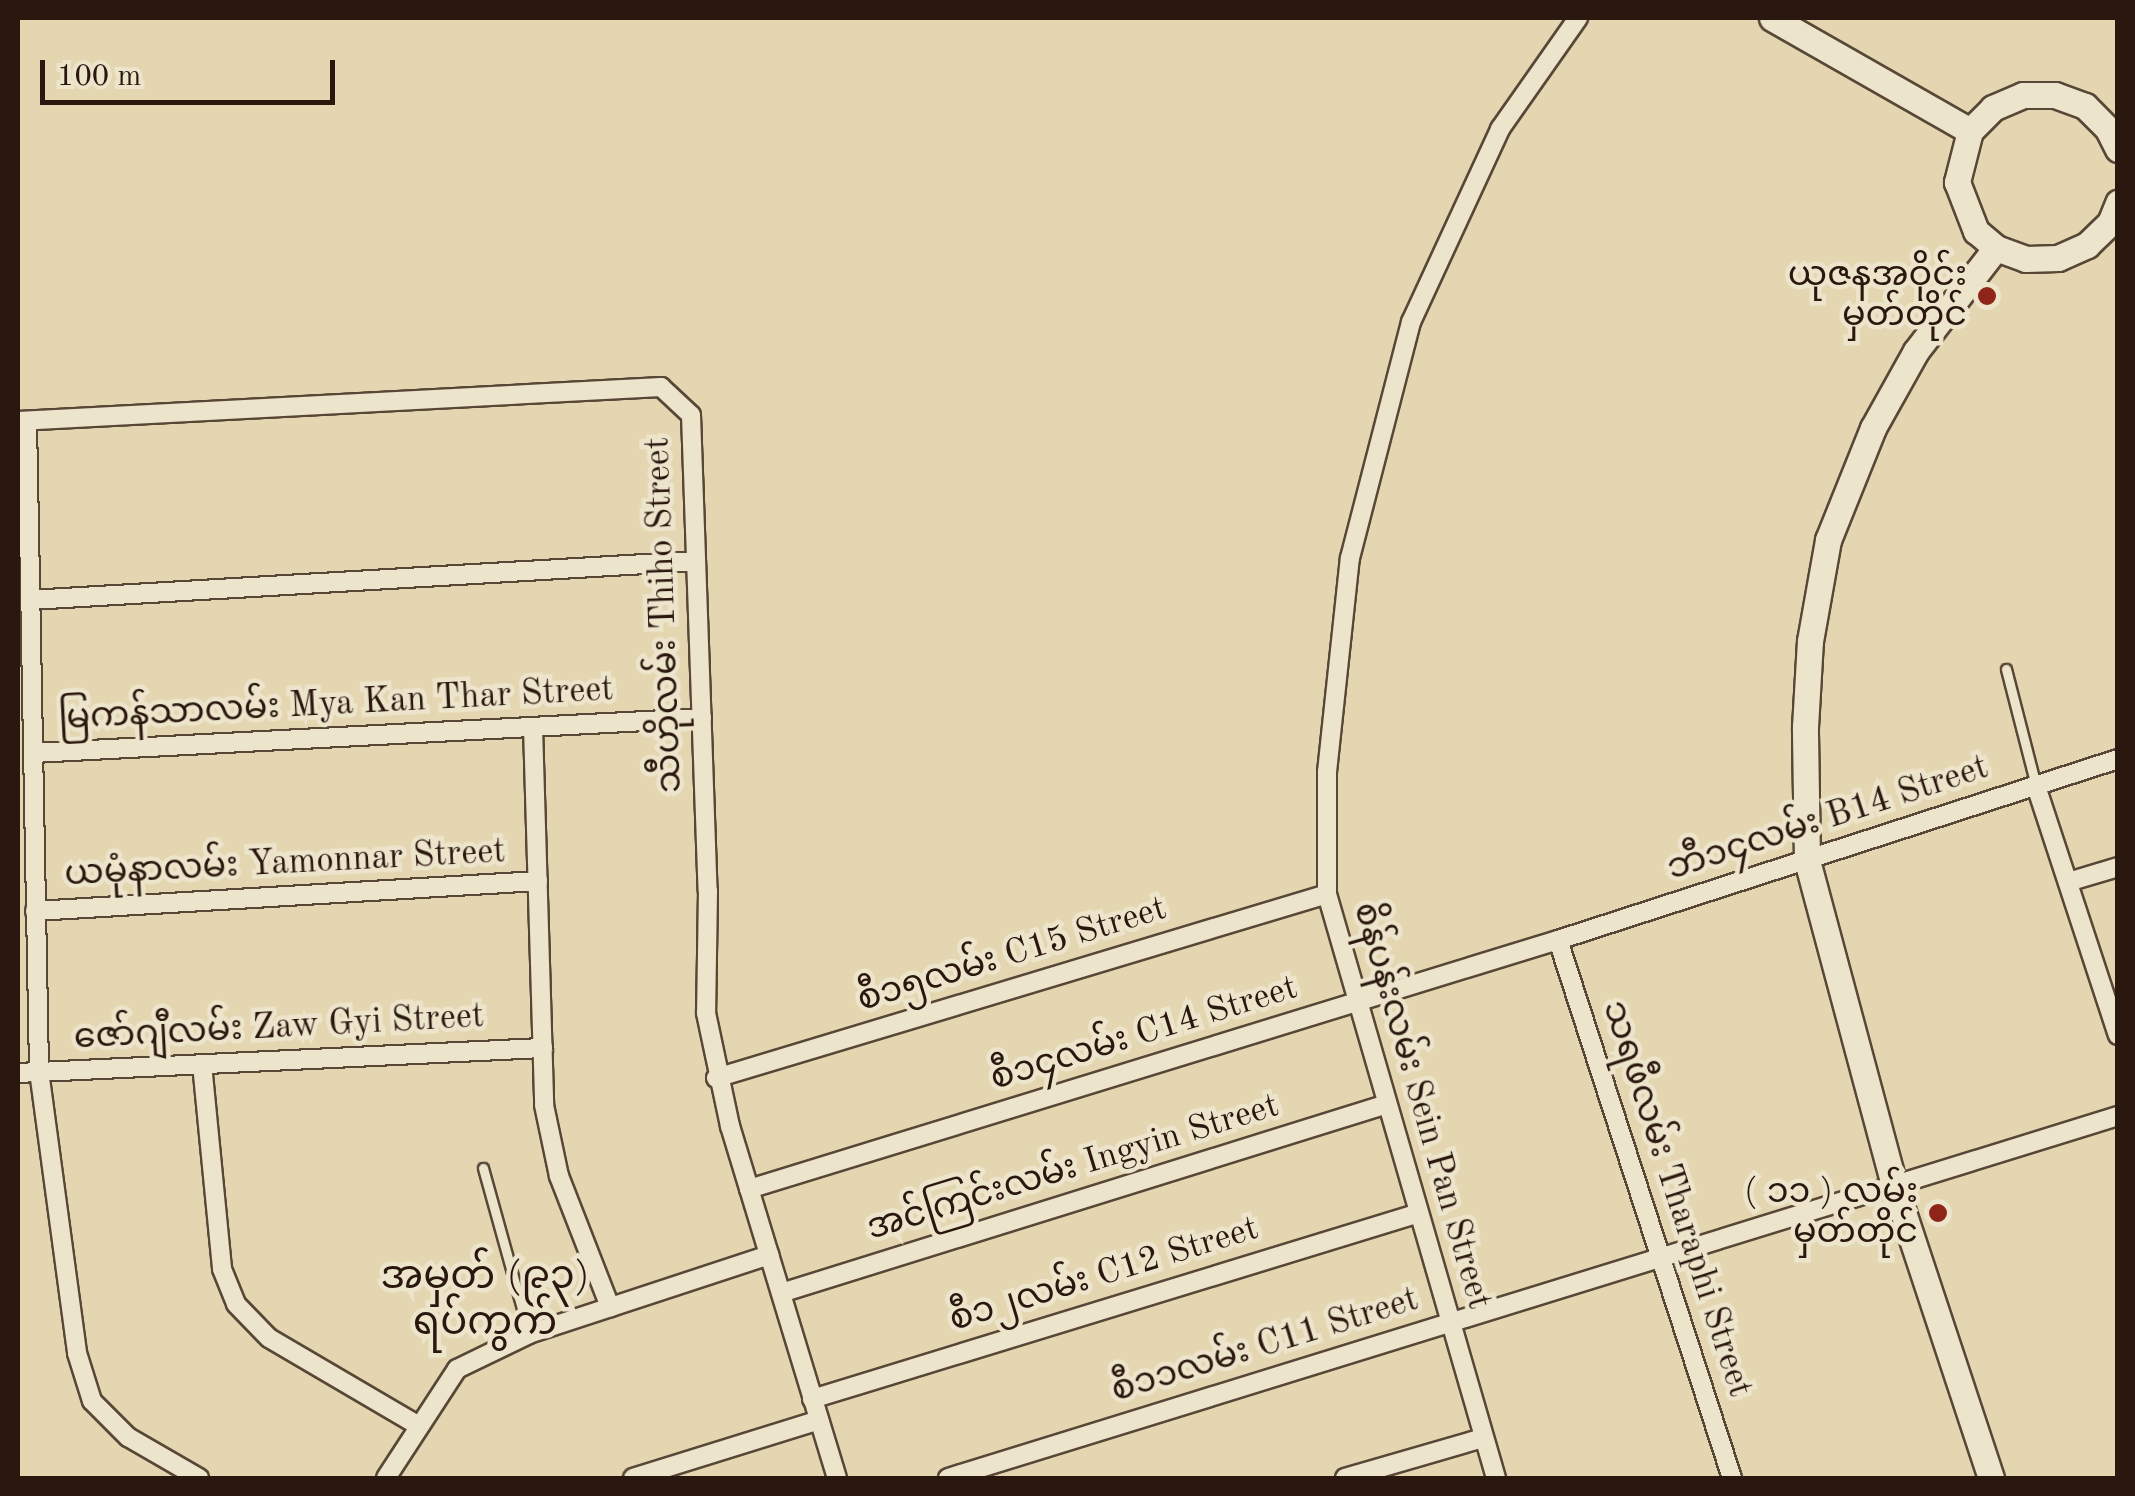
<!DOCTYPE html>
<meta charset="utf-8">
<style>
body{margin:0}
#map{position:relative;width:2135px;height:1496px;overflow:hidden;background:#e3d6b0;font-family:"Old Standard TT","Noto Sans Myanmar",serif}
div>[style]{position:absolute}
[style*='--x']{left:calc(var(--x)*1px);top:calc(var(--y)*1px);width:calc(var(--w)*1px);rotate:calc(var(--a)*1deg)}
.roads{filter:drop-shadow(2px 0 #584736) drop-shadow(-2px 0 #584736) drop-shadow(0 2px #584736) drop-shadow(0 -2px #584736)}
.lane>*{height:9px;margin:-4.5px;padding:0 4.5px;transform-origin:4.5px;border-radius:4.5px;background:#ede4cc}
.street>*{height:18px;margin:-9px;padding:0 9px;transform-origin:9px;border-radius:9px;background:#ede4cc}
.secondary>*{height:25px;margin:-12.5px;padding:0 12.5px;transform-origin:12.5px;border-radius:12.5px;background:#ede4cc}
.dots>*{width:28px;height:28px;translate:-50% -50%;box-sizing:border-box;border:5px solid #ede4cc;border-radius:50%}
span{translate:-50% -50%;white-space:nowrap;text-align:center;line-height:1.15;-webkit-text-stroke:9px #ede4cc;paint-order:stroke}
.poi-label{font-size:35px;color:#2a170d}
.right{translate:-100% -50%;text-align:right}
.street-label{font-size:35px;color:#2a170d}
.quarter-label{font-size:40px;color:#2a170d}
.frame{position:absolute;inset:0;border:20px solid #2a170d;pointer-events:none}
.scale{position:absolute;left:40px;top:60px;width:295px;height:45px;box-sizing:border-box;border:5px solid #2a170d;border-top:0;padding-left:12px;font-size:30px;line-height:35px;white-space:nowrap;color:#2a170d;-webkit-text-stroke:8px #ede4cc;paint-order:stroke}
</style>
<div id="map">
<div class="roads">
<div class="lane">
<div style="--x:2006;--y:669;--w:121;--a:75.6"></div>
<div style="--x:483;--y:1168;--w:172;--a:74.5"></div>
</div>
<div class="street">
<div style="--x:18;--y:421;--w:644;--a:-3.03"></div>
<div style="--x:661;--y:387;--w:41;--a:43"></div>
<div style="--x:691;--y:415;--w:476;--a:88"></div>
<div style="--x:708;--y:891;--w:122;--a:90.9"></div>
<div style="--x:706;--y:1013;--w:116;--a:78"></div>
<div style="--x:730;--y:1126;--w:368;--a:73.1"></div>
<div style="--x:27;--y:421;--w:650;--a:88.94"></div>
<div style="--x:39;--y:1071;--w:285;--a:82.3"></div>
<div style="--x:77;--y:1353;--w:50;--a:72.6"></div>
<div style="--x:92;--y:1401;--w:51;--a:45"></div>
<div style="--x:128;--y:1437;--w:82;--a:30"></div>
<div style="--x:30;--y:600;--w:667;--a:-3.35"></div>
<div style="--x:533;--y:727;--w:378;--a:88.3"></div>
<div style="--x:544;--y:1105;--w:73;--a:78.1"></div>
<div style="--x:559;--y:1176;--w:141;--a:68.7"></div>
<div style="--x:33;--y:753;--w:670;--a:-2.99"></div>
<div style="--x:2036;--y:786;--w:262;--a:71.8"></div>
<div style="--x:2068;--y:882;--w:52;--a:-16.7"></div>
<div style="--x:35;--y:911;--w:504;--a:-3.41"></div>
<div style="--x:1558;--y:940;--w:565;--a:72.08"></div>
<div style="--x:202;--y:1064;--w:206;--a:84.4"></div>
<div style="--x:222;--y:1269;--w:38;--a:68"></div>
<div style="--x:236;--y:1304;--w:47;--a:45.9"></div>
<div style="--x:269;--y:1338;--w:172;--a:30.4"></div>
<div style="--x:18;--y:1073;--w:526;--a:-2.73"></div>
<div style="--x:716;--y:1078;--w:638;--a:-16.76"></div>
<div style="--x:749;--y:1189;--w:846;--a:-17.11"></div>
<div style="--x:1558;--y:940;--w:589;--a:-17.91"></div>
<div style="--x:781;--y:1293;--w:632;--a:-17.32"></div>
<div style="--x:812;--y:1399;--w:632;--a:-17.03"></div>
<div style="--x:386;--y:1478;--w:130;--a:-56.9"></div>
<div style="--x:457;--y:1369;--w:80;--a:-25.9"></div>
<div style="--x:529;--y:1334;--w:253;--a:-18.2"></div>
<div style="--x:633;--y:1478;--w:195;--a:-17.3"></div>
<div style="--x:948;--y:1478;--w:1225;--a:-17.19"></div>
<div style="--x:1345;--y:1478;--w:144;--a:-16.2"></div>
<div style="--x:1496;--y:1478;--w:608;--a:-106.14"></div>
<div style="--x:1327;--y:894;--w:122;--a:-90"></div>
<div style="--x:1327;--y:772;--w:215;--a:-83.9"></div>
<div style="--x:1350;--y:558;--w:244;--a:-75.5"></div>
<div style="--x:1411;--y:322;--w:213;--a:-65.2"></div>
<div style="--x:1500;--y:129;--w:136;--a:-54.9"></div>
</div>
<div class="secondary">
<div style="--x:1772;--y:18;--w:228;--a:29.7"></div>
<div style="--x:2118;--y:149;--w:22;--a:-117"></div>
<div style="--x:2108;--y:129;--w:33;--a:-135"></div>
<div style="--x:2085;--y:106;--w:32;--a:-160"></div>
<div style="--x:2055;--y:95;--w:32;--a:180"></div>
<div style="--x:2023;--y:95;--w:33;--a:157"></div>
<div style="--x:1993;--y:108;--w:33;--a:135"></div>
<div style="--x:1970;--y:131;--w:53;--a:104.3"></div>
<div style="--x:1957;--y:182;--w:53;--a:68.8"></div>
<div style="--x:1976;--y:231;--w:26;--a:40"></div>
<div style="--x:1996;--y:248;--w:32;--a:20"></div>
<div style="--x:2026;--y:259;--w:32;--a:-2"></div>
<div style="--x:2058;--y:258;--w:32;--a:-24"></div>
<div style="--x:2087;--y:245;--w:32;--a:-44"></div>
<div style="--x:2110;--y:223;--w:22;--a:-68"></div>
<div style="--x:1991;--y:1478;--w:309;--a:-108.3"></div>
<div style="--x:1894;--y:1185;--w:336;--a:-105"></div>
<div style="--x:1807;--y:860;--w:133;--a:-90.9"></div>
<div style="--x:1805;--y:727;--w:86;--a:-86.7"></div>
<div style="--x:1810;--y:641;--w:103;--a:-79.9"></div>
<div style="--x:1828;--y:540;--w:121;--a:-68.1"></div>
<div style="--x:1873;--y:428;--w:88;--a:-60.8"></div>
<div style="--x:1916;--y:351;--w:130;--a:-52.2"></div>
</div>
</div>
<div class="dots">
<div style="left:1987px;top:296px;background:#8f2418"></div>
<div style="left:1938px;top:1213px;background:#8f2418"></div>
</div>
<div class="poi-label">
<span class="right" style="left:1967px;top:296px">ယုဇနအဝိုင်း<br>မှတ်တိုင်</span>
<span class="right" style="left:1918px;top:1213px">( ၁၁ ) လမ်း<br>မှတ်တိုင်</span>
</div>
<div class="street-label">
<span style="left:665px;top:615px;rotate:-92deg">သီဟိုလမ်း Thiho Street</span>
<span style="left:336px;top:705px;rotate:-3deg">မြကန်သာလမ်း Mya Kan Thar Street</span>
<span style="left:1828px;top:819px;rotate:-18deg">ဘီ၁၄လမ်း B14 Street</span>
<span style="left:285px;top:864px;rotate:-3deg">ယမုံနာလမ်း Yamonnar Street</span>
<span style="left:1012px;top:955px;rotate:-17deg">စီ၁၅လမ်း C15 Street</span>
<span style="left:279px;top:1028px;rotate:-3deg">ဇော်ဂျီလမ်း Zaw Gyi Street</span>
<span style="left:1144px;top:1034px;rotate:-17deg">စီ၁၄လမ်း C14 Street</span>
<span style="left:1421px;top:1106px;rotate:74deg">စိန်ပန်းလမ်း Sein Pan Street</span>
<span style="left:1073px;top:1168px;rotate:-17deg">အင်ကြင်းလမ်း Ingyin Street</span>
<span style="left:1676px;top:1199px;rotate:72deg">သရဖီလမ်း Tharaphi Street</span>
<span style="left:1104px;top:1275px;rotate:-17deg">စီ၁၂လမ်း C12 Street</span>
<span style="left:1265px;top:1346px;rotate:-17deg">စီ၁၁လမ်း C11 Street</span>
</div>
<div class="quarter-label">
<span style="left:485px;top:1301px">အမှတ် (၉၃)<br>ရပ်ကွက်</span>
</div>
<div class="frame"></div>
<div class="scale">100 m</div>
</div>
